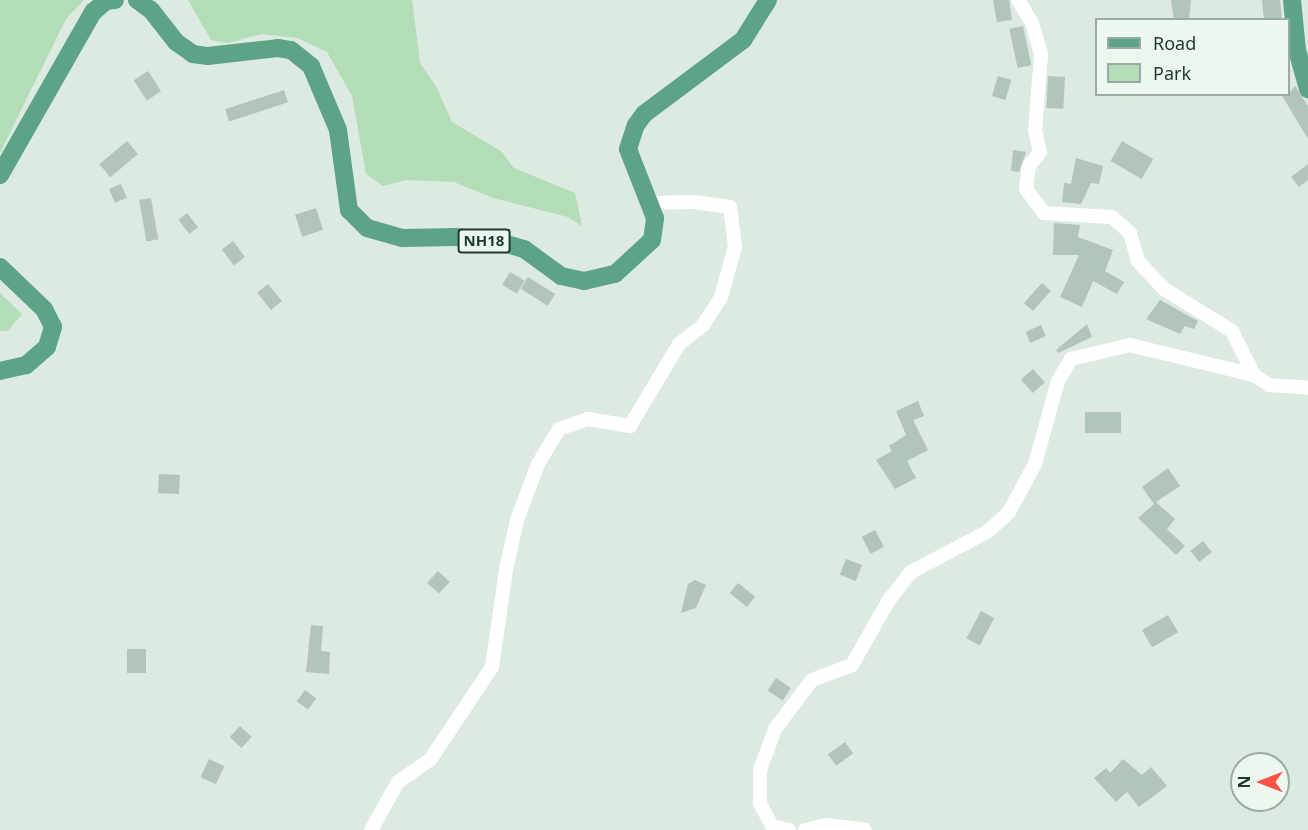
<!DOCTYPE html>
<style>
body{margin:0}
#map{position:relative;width:1308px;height:830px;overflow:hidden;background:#dceae1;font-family:"Noto Sans",sans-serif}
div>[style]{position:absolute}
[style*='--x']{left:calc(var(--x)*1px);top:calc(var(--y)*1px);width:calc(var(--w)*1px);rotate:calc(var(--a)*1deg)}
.green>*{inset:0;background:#b3ddb6}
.building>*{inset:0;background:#b1c5ba;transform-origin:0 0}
.minor>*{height:14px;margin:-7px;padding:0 7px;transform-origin:7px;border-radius:7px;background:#fff}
.primary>*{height:18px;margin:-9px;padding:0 9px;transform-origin:9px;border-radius:9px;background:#5da385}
span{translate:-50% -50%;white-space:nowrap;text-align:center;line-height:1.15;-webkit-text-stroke:6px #ecf7f0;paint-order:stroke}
.shield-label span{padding:2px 4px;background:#ecf7f0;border:2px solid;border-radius:4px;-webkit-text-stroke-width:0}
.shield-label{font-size:15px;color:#1d3a2d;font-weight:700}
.legend{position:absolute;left:1095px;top:18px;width:195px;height:78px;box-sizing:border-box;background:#ecf7f0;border:2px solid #99aba2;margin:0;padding:8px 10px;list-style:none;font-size:18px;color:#1d3a2d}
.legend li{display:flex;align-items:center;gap:12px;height:30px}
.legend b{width:30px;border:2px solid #99aba2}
.north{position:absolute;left:1230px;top:752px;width:60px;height:60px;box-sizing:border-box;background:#ecf7f0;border:2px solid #99aba2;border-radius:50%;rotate:270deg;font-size:16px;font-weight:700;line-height:24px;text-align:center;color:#1d3a2d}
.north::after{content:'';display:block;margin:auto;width:21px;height:27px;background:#fd5347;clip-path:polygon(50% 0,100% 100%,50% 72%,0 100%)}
</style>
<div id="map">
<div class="green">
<div style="clip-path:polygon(0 0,84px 0,66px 19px,0 153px)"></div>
<div style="clip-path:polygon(188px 0,412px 0,420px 63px,437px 88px,452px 122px,501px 151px,514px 168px,575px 193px,582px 226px,568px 217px,493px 198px,454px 182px,406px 180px,383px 186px,366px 174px,352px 96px,327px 52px,297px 38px,261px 34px,228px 43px,211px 40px)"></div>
<div style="clip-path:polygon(0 293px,22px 314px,8px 331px,0 331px)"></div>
</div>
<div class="building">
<div style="clip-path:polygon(993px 0,1009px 0,1012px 20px,997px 22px)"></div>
<div style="clip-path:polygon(1171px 0,1191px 0,1189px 20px,1174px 20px)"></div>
<div style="clip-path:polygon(1262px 0,1280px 0,1282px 20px,1264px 20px)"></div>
<div style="left:1023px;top:26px;width:40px;height:14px;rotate:78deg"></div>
<div style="left:148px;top:71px;width:24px;height:17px;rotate:57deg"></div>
<div style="left:998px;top:76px;width:14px;height:21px;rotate:17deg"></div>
<div style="left:1048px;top:76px;width:17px;height:32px;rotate:3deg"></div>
<div style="clip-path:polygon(1295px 86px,1308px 106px,1308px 139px,1281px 94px,1288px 94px)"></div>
<div style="left:284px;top:90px;width:13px;height:62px;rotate:72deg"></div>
<div style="left:127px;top:141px;width:17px;height:36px;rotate:50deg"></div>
<div style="left:1122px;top:141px;width:36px;height:23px;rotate:30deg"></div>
<div style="clip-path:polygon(1013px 150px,1026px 152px,1019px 172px,1011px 171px)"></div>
<div style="clip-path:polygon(1076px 158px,1103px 166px,1099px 184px,1091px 183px,1081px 204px,1062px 202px,1064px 183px,1071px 184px)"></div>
<div style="clip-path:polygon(1308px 164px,1308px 180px,1299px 187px,1291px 177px)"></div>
<div style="left:121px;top:184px;width:15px;height:13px;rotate:67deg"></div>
<div style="left:151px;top:198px;width:42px;height:12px;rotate:80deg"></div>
<div style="left:316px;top:208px;width:23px;height:22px;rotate:72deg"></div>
<div style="left:187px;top:213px;width:18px;height:11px;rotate:52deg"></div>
<div style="clip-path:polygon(1054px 223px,1080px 225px,1078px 237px,1113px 250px,1105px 271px,1124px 282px,1117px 294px,1093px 281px,1082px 307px,1060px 297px,1079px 255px,1053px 255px)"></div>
<div style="left:233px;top:241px;width:20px;height:14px;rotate:53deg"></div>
<div style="left:510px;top:272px;width:17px;height:15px;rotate:31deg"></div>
<div style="left:528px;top:277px;width:32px;height:14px;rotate:32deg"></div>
<div style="left:1042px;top:283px;width:12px;height:27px;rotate:42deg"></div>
<div style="left:268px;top:284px;width:22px;height:14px;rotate:51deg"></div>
<div style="clip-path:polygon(1160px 300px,1198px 321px,1194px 329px,1185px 326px,1180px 334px,1146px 319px)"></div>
<div style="clip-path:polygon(1087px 324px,1092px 337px,1058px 353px,1056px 350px)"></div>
<div style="left:1041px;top:325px;width:12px;height:17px;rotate:66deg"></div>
<div style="left:1033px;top:369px;width:18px;height:16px;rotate:49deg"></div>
<div style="clip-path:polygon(918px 401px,924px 416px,913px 420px,928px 450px,907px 461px,916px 478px,895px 489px,876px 460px,892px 451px,889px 446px,906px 435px,896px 411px)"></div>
<div style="left:1121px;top:412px;width:21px;height:36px;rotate:90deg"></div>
<div style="clip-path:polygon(1168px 468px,1180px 486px,1156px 502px,1175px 519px,1167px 529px,1185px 546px,1176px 555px,1138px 518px,1154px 504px,1142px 487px)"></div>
<div style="left:159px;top:474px;width:21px;height:19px;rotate:3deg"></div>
<div style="left:875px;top:530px;width:19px;height:15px;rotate:62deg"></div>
<div style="left:1203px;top:541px;width:14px;height:16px;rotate:51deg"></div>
<div style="left:846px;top:559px;width:17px;height:17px;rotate:21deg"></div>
<div style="left:438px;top:571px;width:16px;height:16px;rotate:43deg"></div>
<div style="clip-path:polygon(695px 580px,706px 585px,696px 608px,681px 613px,688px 584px)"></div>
<div style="left:738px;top:583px;width:22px;height:13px;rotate:39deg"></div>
<div style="left:981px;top:611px;width:15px;height:31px;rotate:28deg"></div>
<div style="left:1168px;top:615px;width:20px;height:30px;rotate:60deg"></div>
<div style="clip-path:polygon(311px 625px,323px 626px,321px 651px,330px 652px,329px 674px,306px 672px)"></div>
<div style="left:127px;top:649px;width:19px;height:24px"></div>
<div style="left:776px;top:678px;width:18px;height:15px;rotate:34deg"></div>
<div style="left:305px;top:690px;width:14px;height:14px;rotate:36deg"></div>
<div style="left:240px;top:726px;width:16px;height:15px;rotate:43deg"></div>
<div style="left:845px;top:742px;width:14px;height:21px;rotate:54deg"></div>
<div style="left:209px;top:759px;width:17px;height:20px;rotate:25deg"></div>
<div style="clip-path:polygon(1123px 759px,1142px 775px,1151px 767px,1167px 786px,1139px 807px,1127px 792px,1116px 802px,1094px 778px,1106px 768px,1110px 773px)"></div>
</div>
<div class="minor">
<div style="--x:1254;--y:375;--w:18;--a:34"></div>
<div style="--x:1269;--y:385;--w:39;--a:4"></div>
<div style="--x:371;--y:830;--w:55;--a:-60.6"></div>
<div style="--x:398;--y:782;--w:39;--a:-35"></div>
<div style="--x:430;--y:760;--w:112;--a:-56.3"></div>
<div style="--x:492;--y:667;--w:98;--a:-81.8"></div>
<div style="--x:506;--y:570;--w:51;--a:-77.6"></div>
<div style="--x:517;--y:520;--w:60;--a:-69.4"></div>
<div style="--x:538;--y:464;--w:41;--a:-59"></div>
<div style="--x:559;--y:429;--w:31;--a:-19"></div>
<div style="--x:588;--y:419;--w:43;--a:9.5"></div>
<div style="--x:630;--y:426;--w:96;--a:-59.1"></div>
<div style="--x:679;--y:344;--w:31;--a:-38"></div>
<div style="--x:703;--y:325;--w:33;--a:-57"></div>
<div style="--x:721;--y:297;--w:52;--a:-74.4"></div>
<div style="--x:735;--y:247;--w:40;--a:-97.1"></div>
<div style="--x:730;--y:207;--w:35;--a:-172"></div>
<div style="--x:695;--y:202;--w:45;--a:178.7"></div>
<div style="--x:789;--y:830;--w:17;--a:-167"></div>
<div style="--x:772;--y:826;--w:26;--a:-118"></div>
<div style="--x:760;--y:803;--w:33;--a:-90"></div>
<div style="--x:760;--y:770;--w:44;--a:-69.9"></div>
<div style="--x:775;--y:729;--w:61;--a:-52.9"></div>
<div style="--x:812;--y:680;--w:43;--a:-20.6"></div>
<div style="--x:852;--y:665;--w:75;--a:-60.4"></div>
<div style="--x:889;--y:600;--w:36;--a:-52"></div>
<div style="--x:911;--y:572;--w:86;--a:-27.8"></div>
<div style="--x:987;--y:532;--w:30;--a:-42"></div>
<div style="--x:1009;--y:512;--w:55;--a:-61.6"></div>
<div style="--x:1035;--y:464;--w:86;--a:-74.5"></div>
<div style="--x:1058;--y:381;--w:26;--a:-59"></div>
<div style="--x:1071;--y:359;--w:61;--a:-13.3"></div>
<div style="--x:1130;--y:345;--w:128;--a:13.6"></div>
<div style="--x:1254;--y:375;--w:49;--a:-116.6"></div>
<div style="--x:1232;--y:331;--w:80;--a:-148.3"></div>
<div style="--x:1164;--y:289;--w:38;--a:-133"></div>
<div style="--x:1138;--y:261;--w:29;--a:-106"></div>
<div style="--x:1130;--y:233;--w:24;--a:-138"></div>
<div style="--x:1112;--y:217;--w:68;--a:-176.6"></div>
<div style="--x:1044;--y:213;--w:30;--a:-127"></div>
<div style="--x:1026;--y:189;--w:23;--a:-83"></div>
<div style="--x:1029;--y:166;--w:18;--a:-52"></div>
<div style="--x:1040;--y:152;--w:22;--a:-103"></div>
<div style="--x:1035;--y:131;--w:77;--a:-85.5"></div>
<div style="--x:1041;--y:54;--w:32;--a:-106"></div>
<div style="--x:1032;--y:23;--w:27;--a:-121"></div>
<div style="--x:805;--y:830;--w:22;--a:-13"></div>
<div style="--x:826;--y:825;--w:39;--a:7"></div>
</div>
<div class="primary">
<div style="--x:137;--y:0;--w:17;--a:36"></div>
<div style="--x:151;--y:10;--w:41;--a:52"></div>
<div style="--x:176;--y:42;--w:21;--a:35"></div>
<div style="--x:193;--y:54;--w:15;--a:8"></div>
<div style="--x:208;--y:56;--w:70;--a:-6.5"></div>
<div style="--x:278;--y:48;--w:13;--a:9"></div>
<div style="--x:291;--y:50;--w:26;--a:39"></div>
<div style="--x:311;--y:66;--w:69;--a:67.1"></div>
<div style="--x:338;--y:130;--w:81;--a:82.2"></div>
<div style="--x:349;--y:210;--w:25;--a:45"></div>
<div style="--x:367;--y:228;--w:37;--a:16"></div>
<div style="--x:403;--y:238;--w:53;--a:-1.1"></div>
<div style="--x:456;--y:237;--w:47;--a:7.3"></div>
<div style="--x:503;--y:243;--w:22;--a:16"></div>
<div style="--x:524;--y:249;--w:46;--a:36.1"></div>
<div style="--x:561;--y:276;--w:24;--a:12"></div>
<div style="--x:584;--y:281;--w:32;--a:-13"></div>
<div style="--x:615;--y:274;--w:50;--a:-42.6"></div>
<div style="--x:652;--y:240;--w:22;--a:-82"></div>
<div style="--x:655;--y:218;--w:74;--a:-111.4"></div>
<div style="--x:628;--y:149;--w:25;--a:-72"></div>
<div style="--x:636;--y:125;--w:14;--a:-54"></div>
<div style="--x:644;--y:114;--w:124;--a:-36.8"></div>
<div style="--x:743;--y:40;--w:47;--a:-58"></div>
<div style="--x:1292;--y:0;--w:50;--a:84.3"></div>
<div style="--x:1297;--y:50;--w:41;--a:74.2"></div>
<div style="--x:0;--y:175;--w:188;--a:-60.3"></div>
<div style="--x:93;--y:12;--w:17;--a:-40"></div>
<div style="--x:106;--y:1;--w:9;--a:-6"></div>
<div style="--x:0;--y:267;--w:61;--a:43.7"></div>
<div style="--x:44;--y:309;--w:20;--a:63"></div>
<div style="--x:53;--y:327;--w:21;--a:107"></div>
<div style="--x:47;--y:347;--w:28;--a:139"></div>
<div style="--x:26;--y:365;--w:27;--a:167"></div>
</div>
<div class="shield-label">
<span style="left:484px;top:241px">NH18</span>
</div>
<ul class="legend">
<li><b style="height:8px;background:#5da385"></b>Road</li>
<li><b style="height:16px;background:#b3ddb6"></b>Park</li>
</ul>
<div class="north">N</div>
</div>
